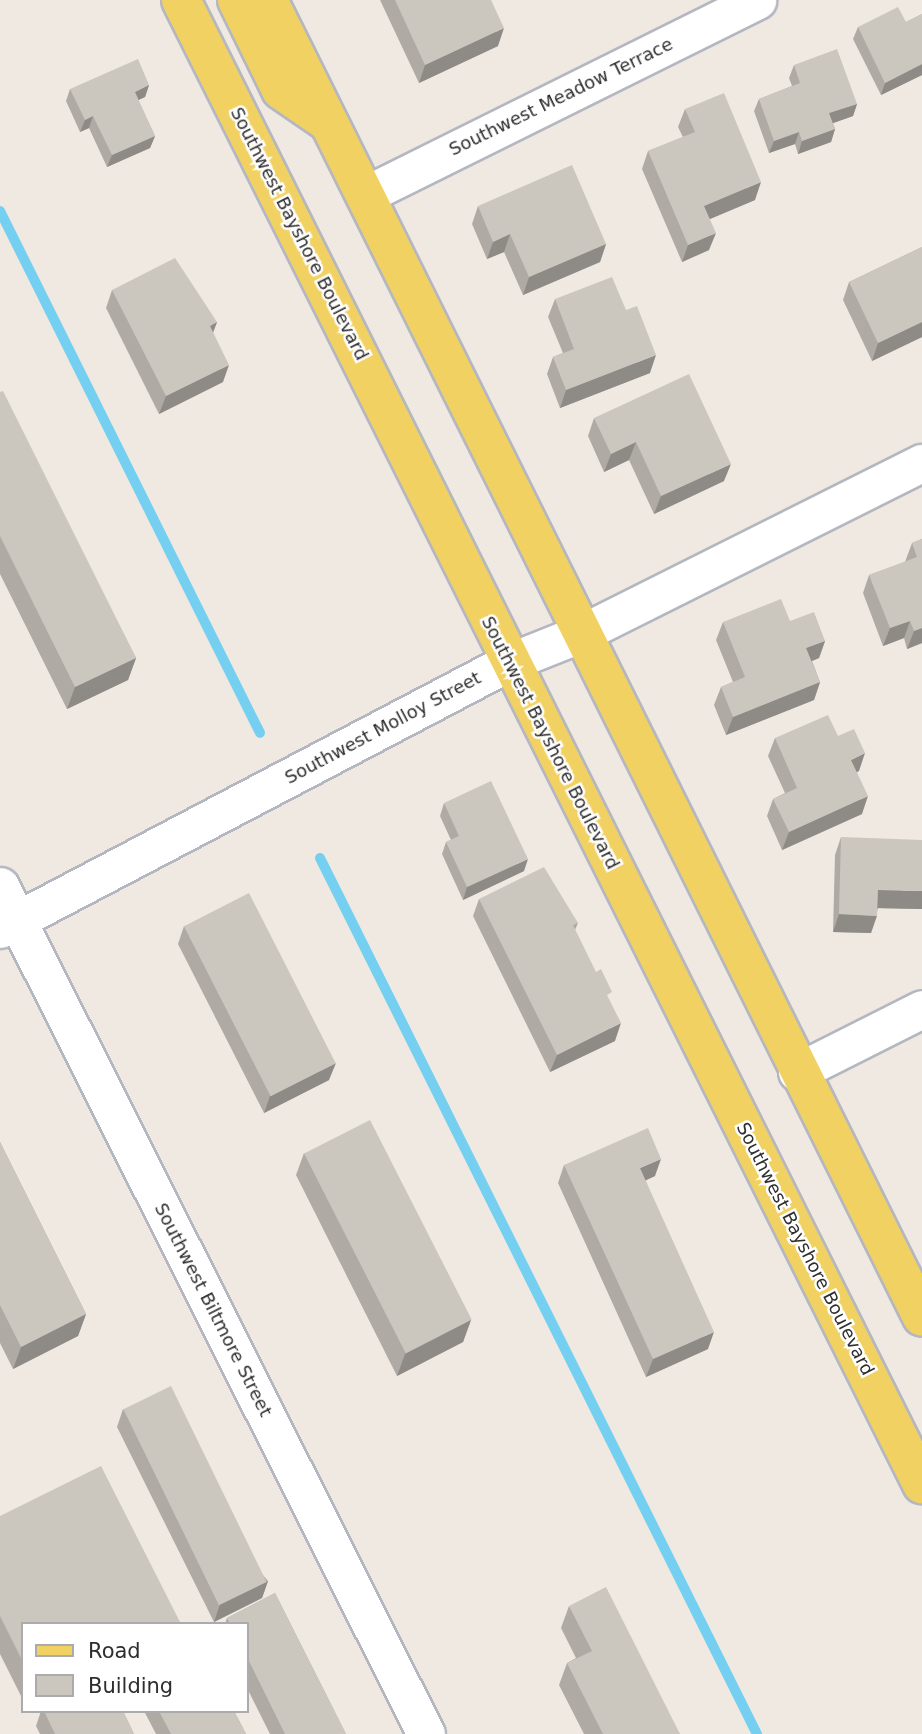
<!DOCTYPE html>
<style>
body{margin:0}
#map{position:relative;width:922px;height:1734px;overflow:hidden;background:#efe9e1;font-family:"DejaVu Sans",sans-serif}
div>[style]{position:absolute}
[style*='--x']{left:calc(var(--x)*1px);top:calc(var(--y)*1px);width:calc(var(--w)*1px);rotate:calc(var(--a)*1deg)}
.stream>*{height:10px;margin:-5px;padding:0 5px;transform-origin:5px;border-radius:5px;background:#75cff0}
.roads{filter:drop-shadow(2px 0 #b4b7c1) drop-shadow(-2px 0 #b4b7c1) drop-shadow(0 2px #b4b7c1) drop-shadow(0 -2px #b4b7c1)}
.minor>*{height:37px;margin:-18.5px;padding:0 18.5px;transform-origin:18.5px;border-radius:18.5px;background:#fff}
.major>*{height:38px;margin:-19px;padding:0 19px;transform-origin:19px;border-radius:19px;background:#f2d163}
.wall>*{inset:0;background:#afaba4}
.shaded-wall>*{inset:0;background:#8e8b86}
.building>*{inset:0;background:#cbc7bf;transform-origin:0 0}
span{translate:-50% -50%;white-space:nowrap;text-align:center;line-height:1.15;-webkit-text-stroke:5px #fff;paint-order:stroke}
.street-label{font-size:18px;color:#2e2e2e}
.legend{position:absolute;left:21px;top:1622px;width:228px;height:91px;box-sizing:border-box;background:#fff;border:2px solid #ababab;margin:0;padding:9px 12px;list-style:none;font-size:21px;color:#2e2e2e}
.legend li{display:flex;align-items:center;gap:14px;height:35px}
.legend b{width:35px;border:2px solid #ababab}
</style>
<div id="map">
<div class="stream">
<div style="--x:0;--y:211;--w:583;--a:63.52"></div>
<div style="--x:320;--y:858;--w:979;--a:63.49"></div>
</div>
<div class="roads">
<div class="minor">
<div style="--x:365;--y:195;--w:438;--a:-26.4"></div>
<div style="--x:0;--y:886;--w:949;--a:63.33"></div>
<div style="--x:0;--y:929;--w:575;--a:-27.68"></div>
<div style="--x:509;--y:662;--w:79;--a:-21.7"></div>
<div style="--x:582;--y:633;--w:380;--a:-26.6"></div>
<div style="--x:797;--y:1072;--w:140;--a:-26.7"></div>
</div>
<div class="major">
<div style="--x:181;--y:0;--w:1659;--a:63.47"></div>
<div style="--x:237;--y:0;--w:100;--a:63.9"></div>
<div style="--x:281;--y:90;--w:55;--a:34.6"></div>
<div style="--x:268;--y:0;--w:1470;--a:63.59"></div>
</div>
</div>
<div class="wall">
<div style="clip-path:polygon(380px 0,491px 0,498px 46px,419px 83px)"></div>
<div style="clip-path:polygon(922px 14px,922px 75px,881px 95px,853px 39px,858px 27px,906px 22px)"></div>
<div style="clip-path:polygon(794px 65px,857px 104px,853px 116px,833px 123px,835px 129px,831px 142px,798px 154px,795px 144px,769px 153px,754px 111px,759px 99px,792px 86px,789px 78px)"></div>
<div style="clip-path:polygon(149px 85px,145px 97px,138px 100px,155px 136px,150px 148px,107px 167px,89px 128px,80px 132px,66px 101px,70px 89px)"></div>
<div style="clip-path:polygon(685px 109px,755px 200px,710px 219px,709px 250px,682px 262px,642px 169px,648px 151px,683px 137px,678px 127px)"></div>
<div style="clip-path:polygon(478px 206px,606px 244px,600px 262px,523px 295px,504px 252px,487px 259px,472px 224px)"></div>
<div style="clip-path:polygon(922px 247px,922px 337px,872px 361px,843px 300px,849px 282px)"></div>
<div style="clip-path:polygon(112px 290px,217px 322px,213px 333px,223px 382px,159px 414px,106px 308px)"></div>
<div style="clip-path:polygon(555px 299px,650px 373px,560px 408px,547px 374px,553px 357px,563px 353px,548px 317px)"></div>
<div style="clip-path:polygon(0 392px,136px 658px,128px 680px,67px 709px,0 574px)"></div>
<div style="clip-path:polygon(594px 418px,724px 481px,654px 514px,629px 460px,604px 472px,588px 436px)"></div>
<div style="clip-path:polygon(922px 539px,922px 643px,907px 649px,904px 638px,883px 646px,863px 593px,869px 575px,905px 562px,912px 543px)"></div>
<div style="clip-path:polygon(790px 621px,825px 641px,819px 658px,812px 661px,820px 682px,814px 700px,726px 735px,714px 705px,721px 687px,733px 682px,716px 640px,723px 622px)"></div>
<div style="clip-path:polygon(838px 736px,859px 771px,857px 772px,862px 814px,782px 850px,767px 816px,773px 799px,785px 793px,768px 756px,775px 738px)"></div>
<div style="clip-path:polygon(444px 803px,524px 871px,463px 900px,442px 854px,446px 842px,451px 840px,440px 816px)"></div>
<div style="clip-path:polygon(841px 837px,922px 909px,878px 908px,871px 933px,833px 932px,835px 855px)"></div>
<div style="clip-path:polygon(479px 899px,578px 923px,575px 930px,615px 1041px,550px 1072px,473px 916px)"></div>
<div style="clip-path:polygon(184px 926px,329px 1080px,264px 1113px,178px 944px)"></div>
<div style="clip-path:polygon(0 1142px,86px 1314px,78px 1336px,13px 1369px,0 1343px)"></div>
<div style="clip-path:polygon(304px 1153px,471px 1320px,463px 1342px,397px 1376px,296px 1175px)"></div>
<div style="clip-path:polygon(564px 1165px,655px 1176px,645px 1180px,708px 1349px,646px 1377px,558px 1183px)"></div>
<div style="clip-path:polygon(123px 1409px,268px 1581px,262px 1598px,214px 1622px,117px 1427px)"></div>
<div style="clip-path:polygon(0 1516px,180px 1622px,179px 1624px,23px 1624px,23px 1700px,0 1654px)"></div>
<div style="clip-path:polygon(275px 1593px,346px 1734px,270px 1734px,247px 1688px,247px 1624px,225px 1624px,227px 1618px)"></div>
<div style="clip-path:polygon(569px 1606px,680px 1734px,584px 1734px,559px 1685px,567px 1663px,576px 1658px,561px 1628px)"></div>
<div style="clip-path:polygon(41px 1711px,123px 1711px,134px 1734px,40px 1734px,36px 1726px)"></div>
<div style="clip-path:polygon(144px 1711px,234px 1711px,246px 1734px,156px 1734px)"></div>
</div>
<div class="shaded-wall">
<div style="clip-path:polygon(504px 28px,498px 46px,419px 83px,425px 65px)"></div>
<div style="clip-path:polygon(922px 64px,922px 75px,881px 95px,885px 83px)"></div>
<div style="clip-path:polygon(149px 85px,145px 97px,130px 104px,135px 92px)"></div>
<div style="clip-path:polygon(857px 104px,853px 116px,825px 126px,829px 113px)"></div>
<div style="clip-path:polygon(93px 116px,89px 128px,80px 132px,85px 120px)"></div>
<div style="clip-path:polygon(835px 129px,831px 142px,798px 154px,802px 141px)"></div>
<div style="clip-path:polygon(799px 132px,795px 144px,769px 153px,774px 141px)"></div>
<div style="clip-path:polygon(155px 136px,150px 148px,107px 167px,112px 155px)"></div>
<div style="clip-path:polygon(761px 182px,755px 200px,698px 224px,704px 206px)"></div>
<div style="clip-path:polygon(716px 233px,709px 250px,682px 262px,688px 245px)"></div>
<div style="clip-path:polygon(510px 234px,504px 252px,487px 259px,493px 242px)"></div>
<div style="clip-path:polygon(606px 244px,600px 262px,523px 295px,529px 277px)"></div>
<div style="clip-path:polygon(217px 322px,210px 340px,210px 326px)"></div>
<div style="clip-path:polygon(922px 322px,922px 337px,872px 361px,878px 343px)"></div>
<div style="clip-path:polygon(656px 355px,650px 373px,560px 408px,566px 390px)"></div>
<div style="clip-path:polygon(229px 365px,223px 382px,159px 414px,166px 396px)"></div>
<div style="clip-path:polygon(636px 442px,629px 460px,604px 472px,611px 454px)"></div>
<div style="clip-path:polygon(731px 464px,724px 481px,654px 514px,661px 496px)"></div>
<div style="clip-path:polygon(910px 621px,904px 638px,883px 646px,890px 628px)"></div>
<div style="clip-path:polygon(922px 628px,922px 643px,907px 649px,914px 631px)"></div>
<div style="clip-path:polygon(825px 641px,819px 658px,800px 666px,806px 648px)"></div>
<div style="clip-path:polygon(136px 658px,128px 680px,67px 709px,75px 687px)"></div>
<div style="clip-path:polygon(820px 682px,814px 700px,726px 735px,733px 717px)"></div>
<div style="clip-path:polygon(865px 753px,859px 771px,845px 777px,851px 760px)"></div>
<div style="clip-path:polygon(868px 796px,862px 814px,782px 850px,789px 832px)"></div>
<div style="clip-path:polygon(528px 859px,524px 871px,463px 900px,467px 887px)"></div>
<div style="clip-path:polygon(878px 890px,922px 891px,922px 909px,871px 908px)"></div>
<div style="clip-path:polygon(839px 914px,877px 916px,871px 933px,833px 932px)"></div>
<div style="clip-path:polygon(621px 1023px,615px 1041px,550px 1072px,557px 1055px)"></div>
<div style="clip-path:polygon(336px 1063px,329px 1080px,264px 1113px,270px 1096px)"></div>
<div style="clip-path:polygon(661px 1159px,655px 1176px,634px 1186px,640px 1168px)"></div>
<div style="clip-path:polygon(86px 1314px,78px 1336px,13px 1369px,21px 1347px)"></div>
<div style="clip-path:polygon(471px 1320px,463px 1342px,397px 1376px,405px 1354px)"></div>
<div style="clip-path:polygon(714px 1332px,708px 1349px,646px 1377px,653px 1359px)"></div>
<div style="clip-path:polygon(268px 1581px,262px 1598px,214px 1622px,220px 1604px)"></div>
</div>
<div class="building">
<div style="clip-path:polygon(395px 0,491px 0,504px 28px,425px 65px)"></div>
<div style="clip-path:polygon(898px 7px,906px 22px,922px 14px,922px 64px,885px 83px,858px 27px)"></div>
<div style="clip-path:polygon(837px 49px,857px 104px,829px 113px,835px 129px,802px 141px,799px 132px,774px 141px,759px 99px,800px 83px,794px 65px)"></div>
<div style="clip-path:polygon(138px 59px,149px 85px,135px 92px,155px 136px,112px 155px,93px 116px,85px 120px,70px 89px)"></div>
<div style="clip-path:polygon(724px 93px,761px 182px,704px 206px,716px 233px,688px 245px,648px 151px,695px 132px,685px 109px)"></div>
<div style="clip-path:polygon(572px 165px,606px 244px,529px 277px,510px 234px,493px 242px,478px 206px)"></div>
<div style="clip-path:polygon(922px 247px,922px 322px,878px 343px,849px 282px)"></div>
<div style="clip-path:polygon(175px 258px,217px 322px,210px 326px,229px 365px,166px 396px,112px 290px)"></div>
<div style="clip-path:polygon(612px 277px,626px 310px,637px 306px,656px 355px,566px 390px,553px 357px,574px 349px,555px 299px)"></div>
<div style="clip-path:polygon(689px 374px,731px 464px,661px 496px,636px 442px,611px 454px,594px 418px)"></div>
<div style="clip-path:polygon(3px 391px,136px 658px,75px 687px,0 536px,0 392px)"></div>
<div style="clip-path:polygon(922px 539px,922px 628px,914px 631px,910px 621px,890px 628px,869px 575px,917px 557px,912px 543px)"></div>
<div style="clip-path:polygon(781px 599px,790px 621px,814px 612px,825px 641px,806px 648px,820px 682px,733px 717px,721px 687px,745px 677px,723px 622px)"></div>
<div style="clip-path:polygon(828px 715px,838px 736px,854px 729px,865px 753px,851px 760px,868px 796px,789px 832px,773px 799px,797px 788px,775px 738px)"></div>
<div style="clip-path:polygon(491px 781px,528px 859px,467px 887px,446px 842px,459px 836px,444px 803px)"></div>
<div style="clip-path:polygon(841px 837px,922px 840px,922px 891px,878px 890px,877px 916px,839px 914px)"></div>
<div style="clip-path:polygon(544px 867px,578px 923px,573px 925px,596px 972px,601px 969px,612px 992px,607px 995px,621px 1023px,557px 1055px,479px 899px)"></div>
<div style="left:249px;top:893px;width:191px;height:73px;rotate:63deg"></div>
<div style="left:370px;top:1120px;width:224px;height:74px;rotate:63deg"></div>
<div style="clip-path:polygon(648px 1128px,661px 1159px,640px 1168px,714px 1332px,653px 1359px,564px 1165px)"></div>
<div style="clip-path:polygon(0 1142px,86px 1314px,21px 1347px,0 1305px)"></div>
<div style="left:171px;top:1386px;width:218px;height:53px;rotate:64deg"></div>
<div style="clip-path:polygon(101px 1466px,180px 1622px,177px 1624px,23px 1624px,23px 1662px,0 1616px,0 1516px)"></div>
<div style="clip-path:polygon(606px 1587px,680px 1734px,603px 1734px,567px 1663px,592px 1651px,569px 1606px)"></div>
<div style="clip-path:polygon(275px 1593px,346px 1734px,285px 1734px,247px 1657px,247px 1624px,230px 1624px,227px 1618px)"></div>
<div style="clip-path:polygon(44px 1711px,123px 1711px,134px 1734px,55px 1734px)"></div>
<div style="clip-path:polygon(159px 1711px,234px 1711px,246px 1734px,171px 1734px)"></div>
</div>
<div class="street-label">
<span style="left:561px;top:97px;rotate:-26deg">Southwest Meadow Terrace</span>
<span style="left:299px;top:234px;rotate:63deg">Southwest Bayshore Boulevard</span>
<span style="left:383px;top:728px;rotate:-28deg">Southwest Molloy Street</span>
<span style="left:550px;top:743px;rotate:63deg">Southwest Bayshore Boulevard</span>
<span style="left:805px;top:1249px;rotate:63deg">Southwest Bayshore Boulevard</span>
<span style="left:213px;top:1310px;rotate:63deg">Southwest Biltmore Street</span>
</div>
<ul class="legend">
<li><b style="height:9px;background:#f2d163"></b>Road</li>
<li><b style="height:19px;background:#cbc7bf"></b>Building</li>
</ul>
</div>
